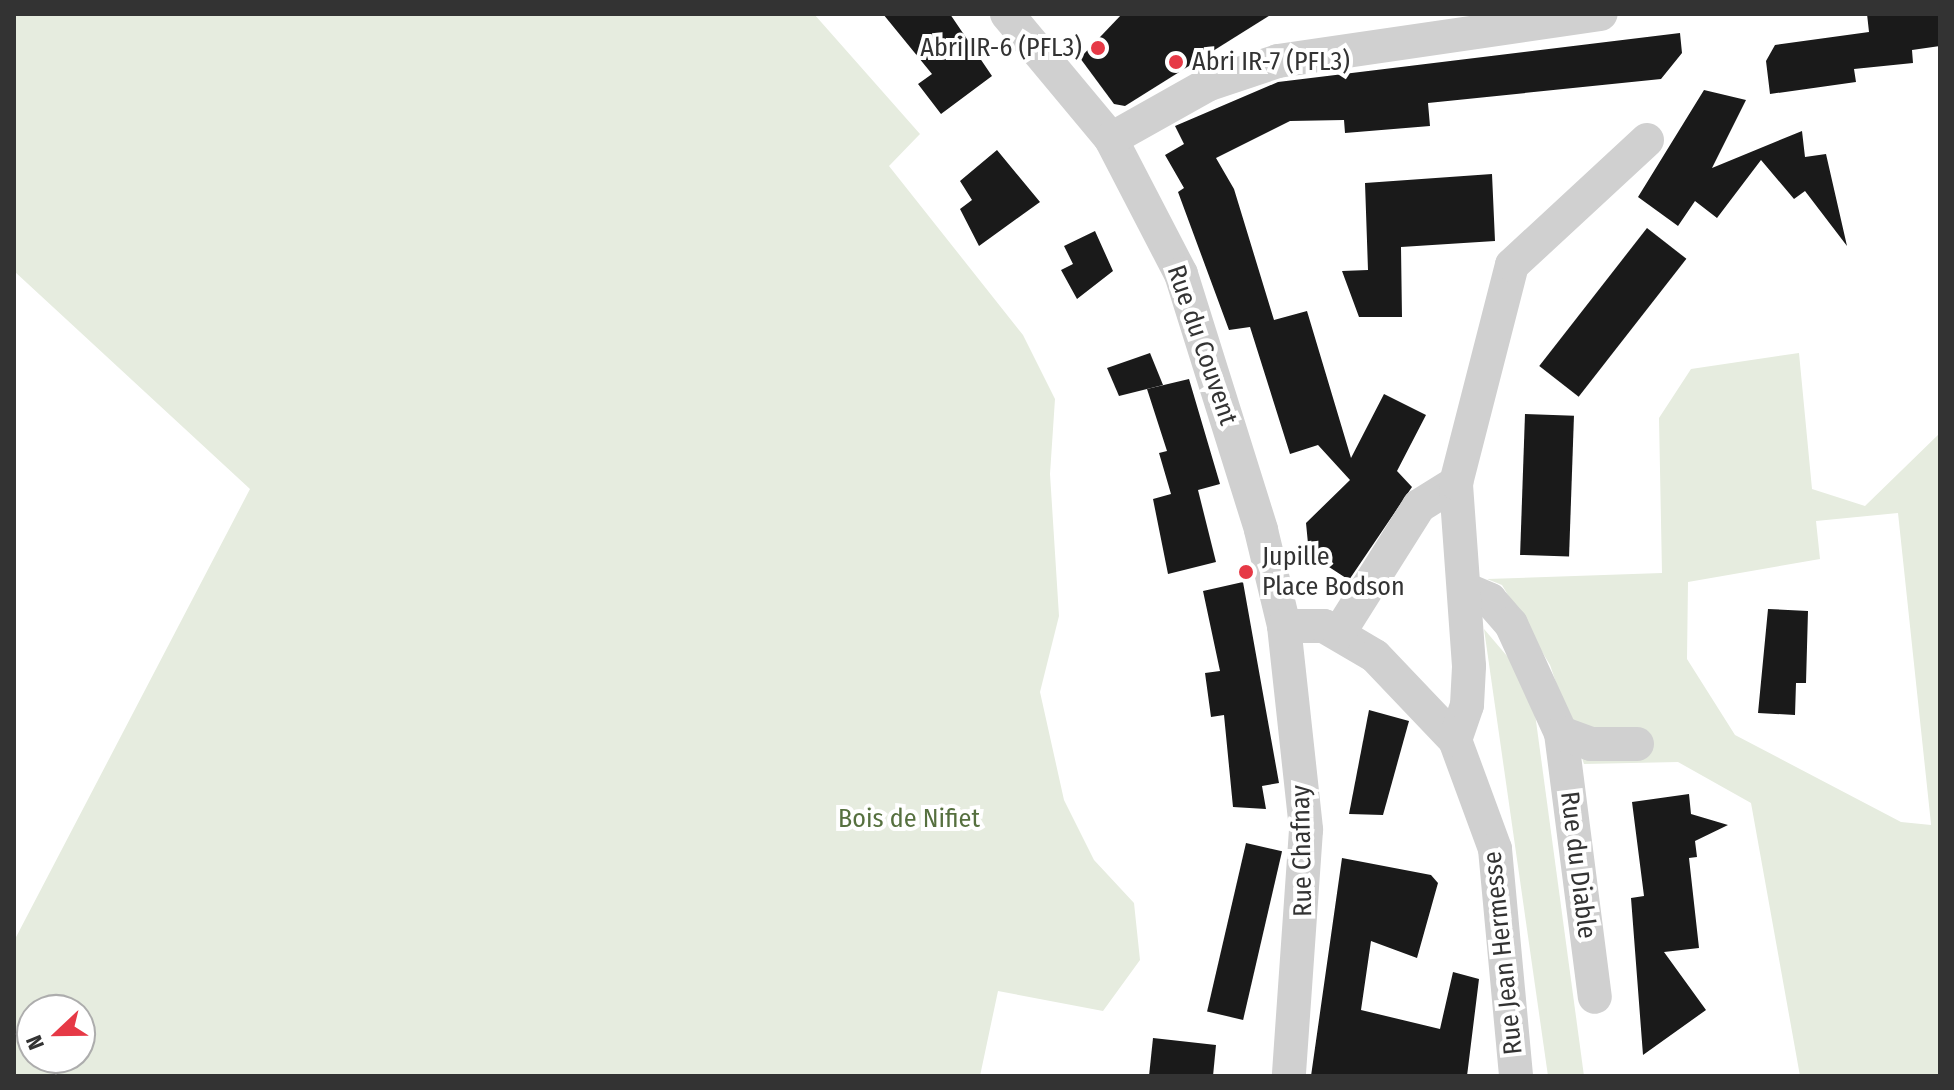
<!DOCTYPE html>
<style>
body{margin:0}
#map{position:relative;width:1954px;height:1090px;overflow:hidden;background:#fff;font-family:"Fira Sans Condensed",sans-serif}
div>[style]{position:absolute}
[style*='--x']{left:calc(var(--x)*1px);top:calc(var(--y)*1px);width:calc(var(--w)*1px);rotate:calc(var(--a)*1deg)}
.green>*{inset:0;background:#e6ecdf}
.building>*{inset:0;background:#1a1a1a;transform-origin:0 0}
.minor>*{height:34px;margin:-17px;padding:0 17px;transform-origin:17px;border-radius:17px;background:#d0d0d0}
.dots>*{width:22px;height:22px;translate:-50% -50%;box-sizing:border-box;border:4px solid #fff;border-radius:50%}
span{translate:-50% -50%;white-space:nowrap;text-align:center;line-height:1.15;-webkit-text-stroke:8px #fff;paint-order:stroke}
.poi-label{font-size:26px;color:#333}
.right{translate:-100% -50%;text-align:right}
.left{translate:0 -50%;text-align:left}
.street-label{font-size:26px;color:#333}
.park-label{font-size:26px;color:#56703f}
.frame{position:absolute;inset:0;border:16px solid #333;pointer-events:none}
.north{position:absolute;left:16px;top:994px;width:80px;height:80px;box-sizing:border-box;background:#fff;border:2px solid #adadad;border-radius:50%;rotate:248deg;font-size:22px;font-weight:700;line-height:32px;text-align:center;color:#333}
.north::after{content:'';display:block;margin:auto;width:28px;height:36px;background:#e63946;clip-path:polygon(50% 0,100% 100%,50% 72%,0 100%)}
</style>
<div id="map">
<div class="green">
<div style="clip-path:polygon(evenodd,14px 14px,814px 14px,920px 134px,889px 166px,1023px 335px,1055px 399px,1050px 474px,1059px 616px,1040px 692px,1064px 800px,1094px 860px,1134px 903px,1140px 960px,1103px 1011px,998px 991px,980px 1076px,14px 1076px,14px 941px,250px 489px,14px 271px,14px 14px,80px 1010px,80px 1058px,32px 1058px,32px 1010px,80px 1010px)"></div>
<div style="clip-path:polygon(evenodd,1799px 353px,1812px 489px,1865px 506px,1940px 433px,1940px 1076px,1800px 1076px,1751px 803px,1678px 762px,1584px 764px,1550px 665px,1502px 585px,1487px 579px,1662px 573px,1659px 418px,1691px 369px,1799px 353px,1898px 513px,1931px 824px,1931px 825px,1901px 822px,1735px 735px,1687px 659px,1688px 582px,1820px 559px,1816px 521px,1898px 513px)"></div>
<div style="clip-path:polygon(1484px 629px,1531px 684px,1584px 1076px,1548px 1076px)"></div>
</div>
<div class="building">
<div style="clip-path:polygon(883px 14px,950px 14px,992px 76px,941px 114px,918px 84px,932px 74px)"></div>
<div style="clip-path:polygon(1122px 14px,1272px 14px,1125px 106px,1114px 104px,1080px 58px)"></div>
<div style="clip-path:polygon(1867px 14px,1940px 14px,1940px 46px,1912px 50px,1913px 63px,1854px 69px,1856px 82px,1770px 94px,1766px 61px,1775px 45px,1869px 32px)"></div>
<div style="clip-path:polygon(1680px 33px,1682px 53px,1661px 79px,1428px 103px,1430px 126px,1345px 133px,1344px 120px,1290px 121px,1216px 158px,1234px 189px,1274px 320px,1307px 311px,1351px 458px,1384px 394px,1426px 415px,1397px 471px,1412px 487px,1349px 580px,1309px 554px,1306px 523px,1350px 480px,1318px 445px,1290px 454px,1250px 327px,1229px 330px,1178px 192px,1184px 188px,1165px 155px,1184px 144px,1175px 126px,1278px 82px)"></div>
<div style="clip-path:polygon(1704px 90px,1746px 100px,1712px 168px,1802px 131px,1805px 157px,1826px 154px,1847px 246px,1805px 191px,1794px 199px,1761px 160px,1717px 218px,1695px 201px,1678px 226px,1638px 197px)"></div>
<div style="clip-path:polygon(997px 150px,1040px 202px,979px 246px,960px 209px,972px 200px,960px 181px)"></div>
<div style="clip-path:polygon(1492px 174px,1495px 241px,1401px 247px,1402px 317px,1359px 317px,1342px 271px,1368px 270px,1365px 183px)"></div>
<div style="left:1647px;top:228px;width:50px;height:175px;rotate:38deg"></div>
<div style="clip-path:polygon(1095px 231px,1113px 271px,1077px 299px,1061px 270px,1073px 264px,1064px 246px)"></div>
<div style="clip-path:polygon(1150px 353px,1163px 385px,1119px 396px,1107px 368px)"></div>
<div style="clip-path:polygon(1189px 379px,1220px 484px,1198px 490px,1216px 562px,1168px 574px,1153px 499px,1171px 494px,1159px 453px,1167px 451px,1147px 389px)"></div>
<div style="left:1525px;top:414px;width:49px;height:141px;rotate:2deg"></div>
<div style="clip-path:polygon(1243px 582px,1279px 783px,1262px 786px,1266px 809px,1233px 807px,1224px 715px,1211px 717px,1205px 673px,1220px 671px,1203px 591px)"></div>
<div style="clip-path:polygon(1768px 609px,1808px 611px,1806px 683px,1796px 683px,1795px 715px,1758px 713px)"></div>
<div style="clip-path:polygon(1369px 710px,1409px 721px,1383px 815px,1349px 814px)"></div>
<div style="clip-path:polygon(1689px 794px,1691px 814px,1728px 825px,1695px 841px,1697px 857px,1689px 858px,1699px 948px,1664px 952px,1706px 1010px,1643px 1055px,1631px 898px,1644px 896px,1632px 802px)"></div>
<div style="left:1246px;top:843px;width:37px;height:173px;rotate:13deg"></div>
<div style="clip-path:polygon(1342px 858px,1431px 875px,1438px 883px,1417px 958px,1371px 941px,1361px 1010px,1440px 1029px,1453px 972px,1479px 979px,1467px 1076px,1311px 1076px)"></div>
<div style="clip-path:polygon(1153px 1038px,1216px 1045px,1213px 1076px,1149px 1076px)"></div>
</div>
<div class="minor">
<div style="--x:1007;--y:14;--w:163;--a:50.2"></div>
<div style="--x:1111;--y:139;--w:152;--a:62.6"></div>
<div style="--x:1181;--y:274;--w:268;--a:72.6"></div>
<div style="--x:1261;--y:530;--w:99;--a:76.5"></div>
<div style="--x:1284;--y:626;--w:205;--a:83.8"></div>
<div style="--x:1306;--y:830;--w:247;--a:94"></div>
<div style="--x:1111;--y:139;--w:112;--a:-29.3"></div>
<div style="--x:1209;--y:84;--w:73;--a:-18.4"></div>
<div style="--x:1278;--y:61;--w:326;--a:-8.3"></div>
<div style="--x:1467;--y:590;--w:25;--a:23"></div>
<div style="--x:1490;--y:600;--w:32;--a:49"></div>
<div style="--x:1511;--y:624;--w:120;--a:65.4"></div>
<div style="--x:1561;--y:733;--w:266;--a:82.7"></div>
<div style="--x:1284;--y:626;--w:40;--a:0"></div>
<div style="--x:1324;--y:626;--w:59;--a:30.5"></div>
<div style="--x:1375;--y:656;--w:116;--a:46.4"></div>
<div style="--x:1455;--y:740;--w:116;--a:69.8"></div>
<div style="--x:1495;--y:849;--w:228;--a:84.7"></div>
<div style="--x:1339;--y:633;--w:150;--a:-57.8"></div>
<div style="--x:1419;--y:506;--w:44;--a:-31.9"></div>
<div style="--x:1561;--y:733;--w:32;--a:20"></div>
<div style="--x:1591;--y:744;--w:46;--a:0"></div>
<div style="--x:1455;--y:740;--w:37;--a:-71"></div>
<div style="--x:1467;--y:705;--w:39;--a:-87"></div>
<div style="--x:1469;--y:666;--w:183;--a:-94.1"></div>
<div style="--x:1456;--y:483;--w:225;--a:-75.6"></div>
<div style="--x:1512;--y:265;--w:184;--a:-42.8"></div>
</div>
<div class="dots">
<div style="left:1098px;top:48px;background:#e63946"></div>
<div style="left:1176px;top:62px;background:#e63946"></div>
<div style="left:1246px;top:572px;background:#e63946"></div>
</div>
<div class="poi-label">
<span class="right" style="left:1082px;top:48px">Abri IR-6 (PFL3)</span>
<span class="left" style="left:1192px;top:62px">Abri IR-7 (PFL3)</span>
<span class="left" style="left:1262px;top:572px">Jupille<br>Place Bodson</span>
</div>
<div class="street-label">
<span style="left:1202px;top:345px;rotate:71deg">Rue du Couvent</span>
<span style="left:1302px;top:851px;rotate:-91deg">Rue Chafnay</span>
<span style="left:1578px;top:865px;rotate:83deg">Rue du Diable</span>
<span style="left:1503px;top:953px;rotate:-96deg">Rue Jean Hermesse</span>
</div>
<div class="park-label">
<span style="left:909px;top:819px">Bois de Nifiet</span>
</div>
<div class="frame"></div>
<div class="north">N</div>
</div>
